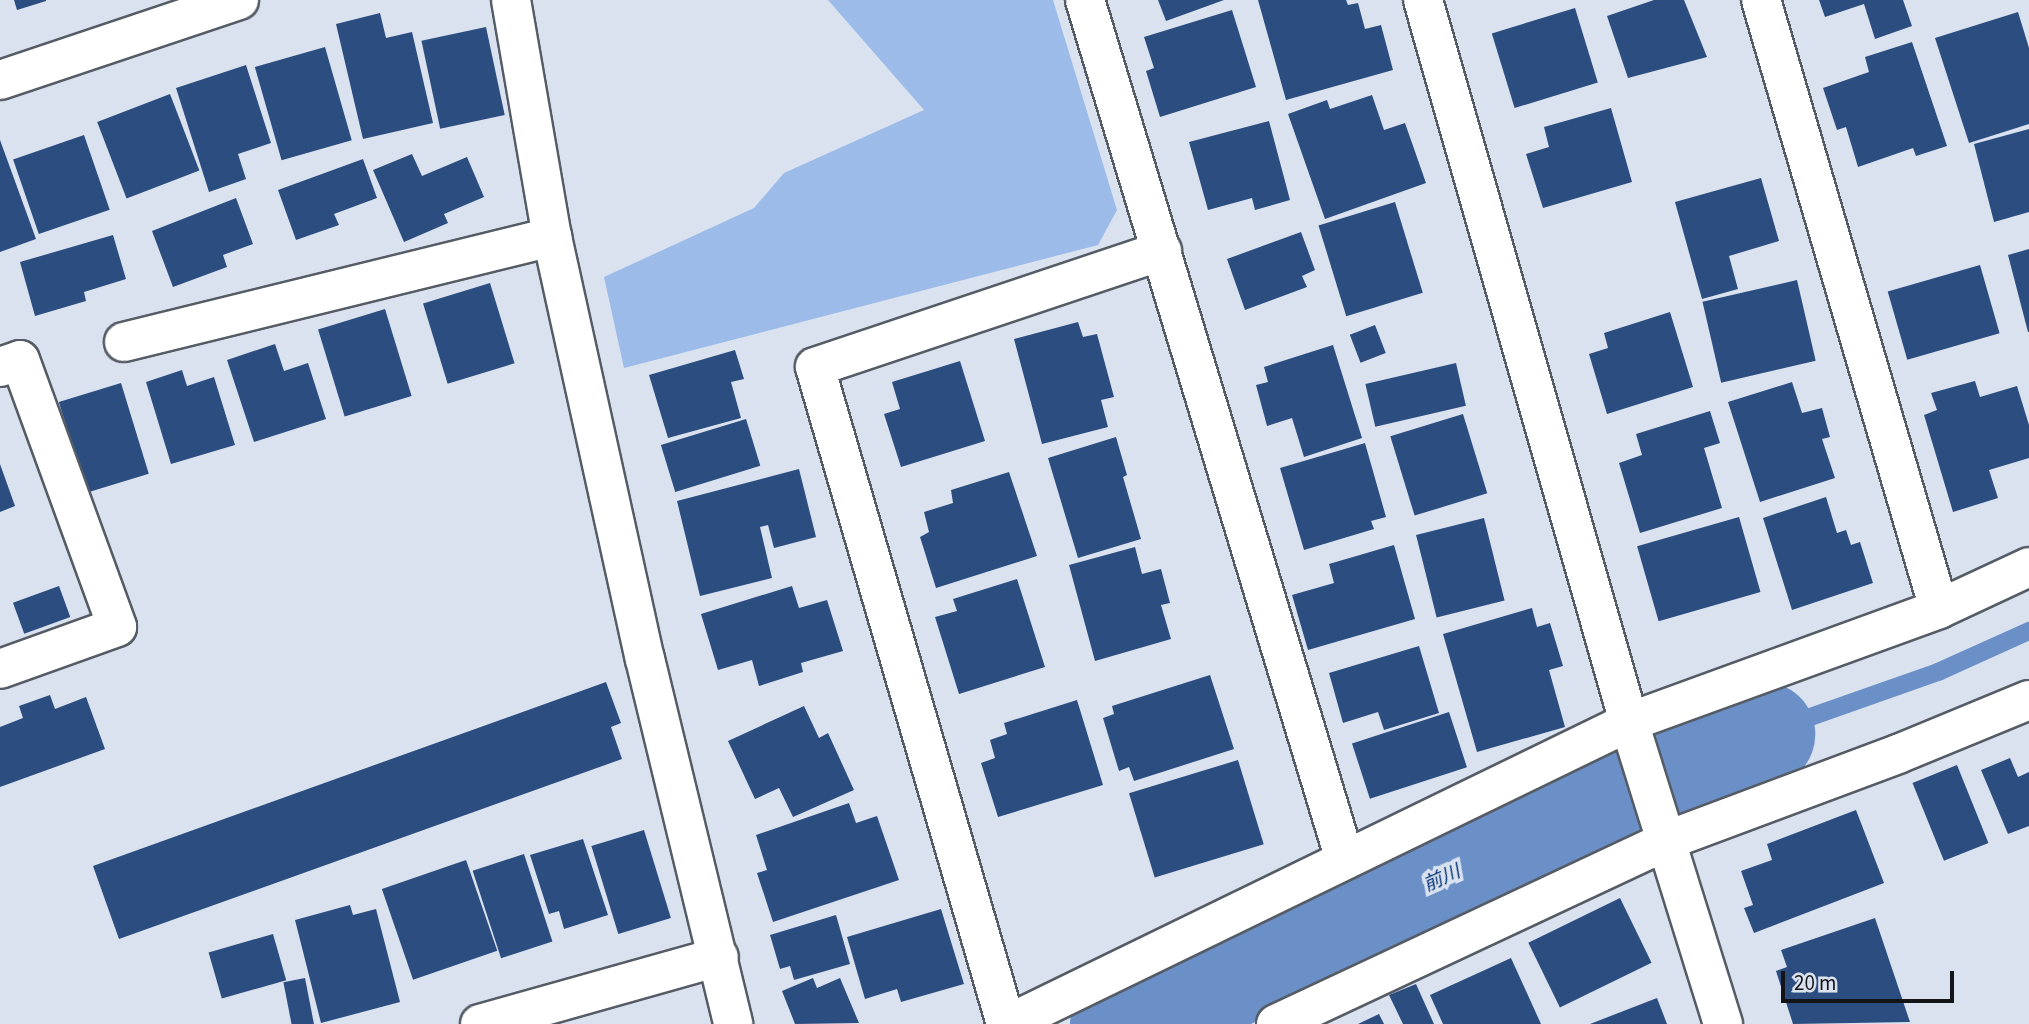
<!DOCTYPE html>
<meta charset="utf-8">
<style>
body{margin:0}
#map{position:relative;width:2029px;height:1024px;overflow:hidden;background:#dae2ef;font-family:"Source Sans 3","Noto Sans JP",sans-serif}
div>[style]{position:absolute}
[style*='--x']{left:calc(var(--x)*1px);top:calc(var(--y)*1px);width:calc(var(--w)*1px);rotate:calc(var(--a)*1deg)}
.green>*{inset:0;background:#9cbbe9}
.stream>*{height:18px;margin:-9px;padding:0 9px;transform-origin:9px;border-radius:9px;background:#6b8fc7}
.river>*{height:105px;margin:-52.5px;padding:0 52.5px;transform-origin:52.5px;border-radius:52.5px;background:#6b8fc7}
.building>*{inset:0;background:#2c4d80;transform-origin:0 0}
.roads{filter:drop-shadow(2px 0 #555c66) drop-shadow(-2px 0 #555c66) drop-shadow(0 2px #555c66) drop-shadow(0 -2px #555c66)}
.minor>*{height:38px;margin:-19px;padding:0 19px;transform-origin:19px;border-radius:19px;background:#fff}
span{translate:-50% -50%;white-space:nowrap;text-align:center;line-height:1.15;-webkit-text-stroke:7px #dae2ef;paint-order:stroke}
.water-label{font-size:19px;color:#023173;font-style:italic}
.scale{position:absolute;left:1781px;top:971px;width:173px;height:32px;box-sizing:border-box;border:4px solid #121418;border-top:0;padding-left:9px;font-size:21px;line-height:24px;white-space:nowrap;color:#121418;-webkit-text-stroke:5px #dae2ef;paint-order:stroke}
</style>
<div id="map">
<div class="green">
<div style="clip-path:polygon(828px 0,1053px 0,1117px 210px,1098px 245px,624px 368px,604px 277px,754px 208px,784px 173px,924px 110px)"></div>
</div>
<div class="stream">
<div style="--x:1762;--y:734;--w:187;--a:-19.4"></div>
<div style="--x:1938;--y:672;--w:100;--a:-24.3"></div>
</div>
<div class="river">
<div style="--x:1122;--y:1024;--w:703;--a:-24.38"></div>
</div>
<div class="building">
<div style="clip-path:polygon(14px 0,46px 0,46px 1px,17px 10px)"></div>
<div style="clip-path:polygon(1158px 0,1224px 0,1166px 21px)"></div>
<div style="clip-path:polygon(1258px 0,1346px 0,1348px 5px,1358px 3px,1365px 29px,1381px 25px,1393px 70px,1286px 100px)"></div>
<div style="clip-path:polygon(1654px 0,1684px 0,1707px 57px,1628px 78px,1607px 16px)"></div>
<div style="clip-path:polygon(1819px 0,1903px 0,1912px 26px,1875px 39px,1864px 4px,1825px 17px)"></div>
<div style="left:1575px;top:8px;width:78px;height:87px;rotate:73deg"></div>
<div style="clip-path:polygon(1232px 10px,1256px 87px,1160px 117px,1146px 71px,1154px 68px,1144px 37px)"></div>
<div style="clip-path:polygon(2018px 12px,2029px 48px,2029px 124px,1969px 143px,1935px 38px)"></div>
<div style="clip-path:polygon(380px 13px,386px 38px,412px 32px,433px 123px,363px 139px,336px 24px)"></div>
<div style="left:486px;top:27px;width:90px;height:66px;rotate:78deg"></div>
<div style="clip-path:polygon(1912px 42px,1947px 146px,1916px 156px,1913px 148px,1858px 167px,1846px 127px,1837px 130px,1823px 88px,1869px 72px,1865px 57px)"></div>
<div style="left:325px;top:47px;width:97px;height:73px;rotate:74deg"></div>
<div style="clip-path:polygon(246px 65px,271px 143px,238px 154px,246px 179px,209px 192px,176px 88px)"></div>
<div style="left:170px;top:94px;width:82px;height:78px;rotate:69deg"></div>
<div style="clip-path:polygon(1372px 95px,1384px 130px,1405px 123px,1426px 183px,1325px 219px,1288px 114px,1327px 100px,1330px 109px)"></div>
<div style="clip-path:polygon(1611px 108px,1632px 182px,1543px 208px,1526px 154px,1549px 147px,1544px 127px)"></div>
<div style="clip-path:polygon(1269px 121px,1290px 200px,1255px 210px,1252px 198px,1208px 210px,1189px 142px)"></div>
<div style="clip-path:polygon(2029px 129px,2029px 212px,1994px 222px,1974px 144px)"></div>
<div style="left:84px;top:135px;width:79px;height:75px;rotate:71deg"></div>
<div style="clip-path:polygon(0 140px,36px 239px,0 252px)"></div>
<div style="clip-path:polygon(412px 154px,422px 176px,467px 157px,484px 197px,444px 214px,448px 223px,404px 242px,373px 170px)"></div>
<div style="clip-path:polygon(363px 159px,377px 198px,334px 214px,339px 225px,296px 240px,278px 190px)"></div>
<div style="clip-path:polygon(1761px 178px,1779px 241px,1729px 256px,1738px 289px,1702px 299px,1675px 202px)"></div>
<div style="clip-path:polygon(236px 198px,253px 244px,223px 255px,227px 267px,173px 287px,152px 231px)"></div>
<div style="left:1395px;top:202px;width:95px;height:80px;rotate:73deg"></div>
<div style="clip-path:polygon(1301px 232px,1315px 270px,1302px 276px,1307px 287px,1245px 310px,1227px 259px)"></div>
<div style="clip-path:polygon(113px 235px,126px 279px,84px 292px,86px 301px,35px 316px,20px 262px)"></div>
<div style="clip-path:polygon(2029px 249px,2029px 332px,2028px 332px,2008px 255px)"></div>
<div style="left:1980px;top:265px;width:71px;height:96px;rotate:74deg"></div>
<div style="left:1797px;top:280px;width:83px;height:97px;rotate:77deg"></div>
<div style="left:490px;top:283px;width:84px;height:70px;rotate:73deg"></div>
<div style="left:385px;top:309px;width:91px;height:70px;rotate:73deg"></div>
<div style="clip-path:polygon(1670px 312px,1693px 387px,1607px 414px,1589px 354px,1608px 348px,1604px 333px)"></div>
<div style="clip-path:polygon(1078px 322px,1083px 337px,1097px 334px,1114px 397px,1101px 400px,1108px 427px,1042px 444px,1014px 339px)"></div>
<div style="left:1375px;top:325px;width:30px;height:27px;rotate:69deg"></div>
<div style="clip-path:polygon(275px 344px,284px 371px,308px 363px,326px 419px,254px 442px,227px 360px)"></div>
<div style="clip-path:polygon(1333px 345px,1362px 438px,1304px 457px,1292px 418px,1267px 426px,1256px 385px,1268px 382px,1264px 367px)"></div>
<div style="clip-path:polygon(735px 350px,744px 379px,731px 382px,741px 418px,668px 438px,649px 375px)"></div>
<div style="clip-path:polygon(960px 361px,985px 441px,901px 467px,884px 414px,900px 409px,892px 382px)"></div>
<div style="left:1456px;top:363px;width:44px;height:93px;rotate:77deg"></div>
<div style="clip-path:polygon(182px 370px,187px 386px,214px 377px,235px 445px,171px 464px,146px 382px)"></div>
<div style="clip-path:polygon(1975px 381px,1980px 397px,2017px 386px,2029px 425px,2029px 458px,1989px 470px,1998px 498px,1953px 512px,1924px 415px,1937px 410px,1931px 393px)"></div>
<div style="clip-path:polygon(1792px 382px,1802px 413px,1822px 408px,1830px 437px,1822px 439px,1835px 478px,1760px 502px,1728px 402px)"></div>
<div style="left:121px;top:383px;width:95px;height:65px;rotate:73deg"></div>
<div style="clip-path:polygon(1710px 411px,1720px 443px,1704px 448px,1722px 508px,1640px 533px,1619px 463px,1642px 455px,1636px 434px)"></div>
<div style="left:1463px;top:414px;width:83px;height:76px;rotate:73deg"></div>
<div style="left:746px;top:419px;width:49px;height:89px;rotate:73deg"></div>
<div style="clip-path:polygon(1116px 437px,1127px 475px,1123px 477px,1141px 539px,1078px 558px,1048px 458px)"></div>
<div style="clip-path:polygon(1365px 443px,1386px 517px,1371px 521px,1374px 529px,1304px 550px,1280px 468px)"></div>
<div style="clip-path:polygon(0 464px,15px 506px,0 512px)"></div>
<div style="clip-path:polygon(799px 469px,816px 537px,774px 548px,768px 525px,760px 527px,772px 578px,700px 596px,677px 501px)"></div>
<div style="clip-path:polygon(1009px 472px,1037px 556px,936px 588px,920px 537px,929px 532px,924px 512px,953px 503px,951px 490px)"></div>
<div style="clip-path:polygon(1826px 497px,1837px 533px,1846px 530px,1851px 545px,1860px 542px,1873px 583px,1792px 610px,1763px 518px)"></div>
<div style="left:1739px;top:517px;width:78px;height:106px;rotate:74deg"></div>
<div style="left:1484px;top:518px;width:85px;height:70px;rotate:76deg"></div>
<div style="clip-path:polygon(1394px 545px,1415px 619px,1308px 650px,1292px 595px,1334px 583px,1329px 564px)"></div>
<div style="clip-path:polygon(1135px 547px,1142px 574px,1161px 569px,1170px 603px,1161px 605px,1171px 639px,1095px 661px,1069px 565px)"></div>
<div style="clip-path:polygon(1017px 579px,1045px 667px,959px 694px,935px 617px,957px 611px,953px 599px)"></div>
<div style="left:59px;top:586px;width:33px;height:49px;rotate:70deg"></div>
<div style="clip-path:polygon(792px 586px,799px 608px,827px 600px,843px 651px,801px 663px,803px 672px,759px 686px,752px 660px,718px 670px,701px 614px)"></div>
<div style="clip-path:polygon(1532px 608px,1537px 627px,1550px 623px,1563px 666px,1549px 670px,1565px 727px,1477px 752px,1443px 634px)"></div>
<div style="clip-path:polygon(1419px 646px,1439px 713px,1384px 730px,1378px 712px,1343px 723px,1329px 673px)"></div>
<div style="clip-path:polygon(1210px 675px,1234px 749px,1134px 781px,1129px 767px,1119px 771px,1103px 718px,1114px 714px,1112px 706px)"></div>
<div style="clip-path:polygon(606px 682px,621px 723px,611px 727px,622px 759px,119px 939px,93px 866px)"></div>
<div style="clip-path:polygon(50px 695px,55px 709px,86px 697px,105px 749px,0 787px,0 727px,23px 718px,19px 706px)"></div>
<div style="clip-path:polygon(1077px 700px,1103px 785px,998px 817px,981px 763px,995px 758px,990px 740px,1007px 734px,1004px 723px)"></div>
<div style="clip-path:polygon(804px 706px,819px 738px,828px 733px,854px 790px,793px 817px,779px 788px,755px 799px,728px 741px)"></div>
<div style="left:1449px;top:712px;width:58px;height:102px;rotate:72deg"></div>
<div style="clip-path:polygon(2010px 758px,2018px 777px,2029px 772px,2029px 826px,2008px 834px,1981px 770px)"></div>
<div style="left:1238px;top:760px;width:88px;height:114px;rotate:73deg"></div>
<div style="left:1957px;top:765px;width:84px;height:48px;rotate:68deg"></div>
<div style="clip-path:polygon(849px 803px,856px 823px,877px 816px,899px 880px,773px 922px,757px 873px,767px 870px,756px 835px)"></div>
<div style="clip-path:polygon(1856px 810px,1884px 883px,1754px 933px,1744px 908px,1753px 905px,1741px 871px,1772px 860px,1767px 844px)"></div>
<div style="left:644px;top:830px;width:92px;height:55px;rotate:73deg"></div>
<div style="clip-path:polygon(583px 839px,608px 915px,564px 929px,559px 911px,549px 914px,530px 855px)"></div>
<div style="left:524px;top:854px;width:92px;height:54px;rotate:72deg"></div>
<div style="left:466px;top:860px;width:96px;height:89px;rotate:71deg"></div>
<div style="left:1620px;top:898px;width:72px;height:102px;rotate:64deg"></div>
<div style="clip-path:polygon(350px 905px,353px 915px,376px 909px,400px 1002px,321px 1023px,295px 920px)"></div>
<div style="clip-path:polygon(941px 909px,964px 984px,901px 1002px,897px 989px,865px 999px,847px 937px)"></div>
<div style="clip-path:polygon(836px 915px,850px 964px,794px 980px,790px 966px,780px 969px,770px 935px)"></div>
<div style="clip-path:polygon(1875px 918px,1910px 1022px,1793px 1024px,1776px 971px,1787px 967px,1781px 950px)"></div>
<div style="left:273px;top:934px;width:48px;height:67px;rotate:74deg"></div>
<div style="clip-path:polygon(1511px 958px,1541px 1024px,1443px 1024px,1430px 995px)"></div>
<div style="left:305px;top:978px;width:47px;height:22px;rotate:79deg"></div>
<div style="clip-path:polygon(813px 978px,817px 988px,840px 978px,859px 1023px,795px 1024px,782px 991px)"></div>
<div style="clip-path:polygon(1416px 984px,1434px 1024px,1403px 1024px,1389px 995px)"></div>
<div style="clip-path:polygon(1657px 998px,1667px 1024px,1590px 1024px)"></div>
<div style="clip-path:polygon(1379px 1014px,1384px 1024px,1358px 1024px)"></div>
</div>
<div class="roads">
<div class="minor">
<div style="--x:511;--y:0;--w:241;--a:80.2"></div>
<div style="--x:552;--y:237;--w:432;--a:77.6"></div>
<div style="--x:645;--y:659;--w:375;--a:76.4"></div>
<div style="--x:1085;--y:0;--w:898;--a:73.18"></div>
<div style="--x:1423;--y:0;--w:751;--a:74.08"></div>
<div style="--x:1629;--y:722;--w:316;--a:72.7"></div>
<div style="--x:1761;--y:0;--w:634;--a:73.71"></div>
<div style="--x:0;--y:80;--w:252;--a:-18.5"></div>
<div style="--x:124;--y:342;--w:441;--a:-13.8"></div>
<div style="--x:0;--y:367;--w:21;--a:-19"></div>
<div style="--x:20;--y:360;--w:284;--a:70"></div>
<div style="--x:117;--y:627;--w:124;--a:160.3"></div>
<div style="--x:480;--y:1024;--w:248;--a:-15.7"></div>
<div style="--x:1006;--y:1024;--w:684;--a:-106.21"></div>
<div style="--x:815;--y:367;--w:366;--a:-18.5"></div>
<div style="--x:1008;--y:1024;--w:691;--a:-25.93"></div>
<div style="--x:1629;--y:722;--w:330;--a:-20"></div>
<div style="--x:1939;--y:609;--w:99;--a:-25"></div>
<div style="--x:1276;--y:1024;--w:433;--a:-25.1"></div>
<div style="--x:1668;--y:840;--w:246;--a:-20.5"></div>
<div style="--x:1898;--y:754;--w:142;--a:-22.4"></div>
</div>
</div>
<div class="water-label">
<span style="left:1442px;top:879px;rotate:-24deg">前川</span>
</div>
<div class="scale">20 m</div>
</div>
